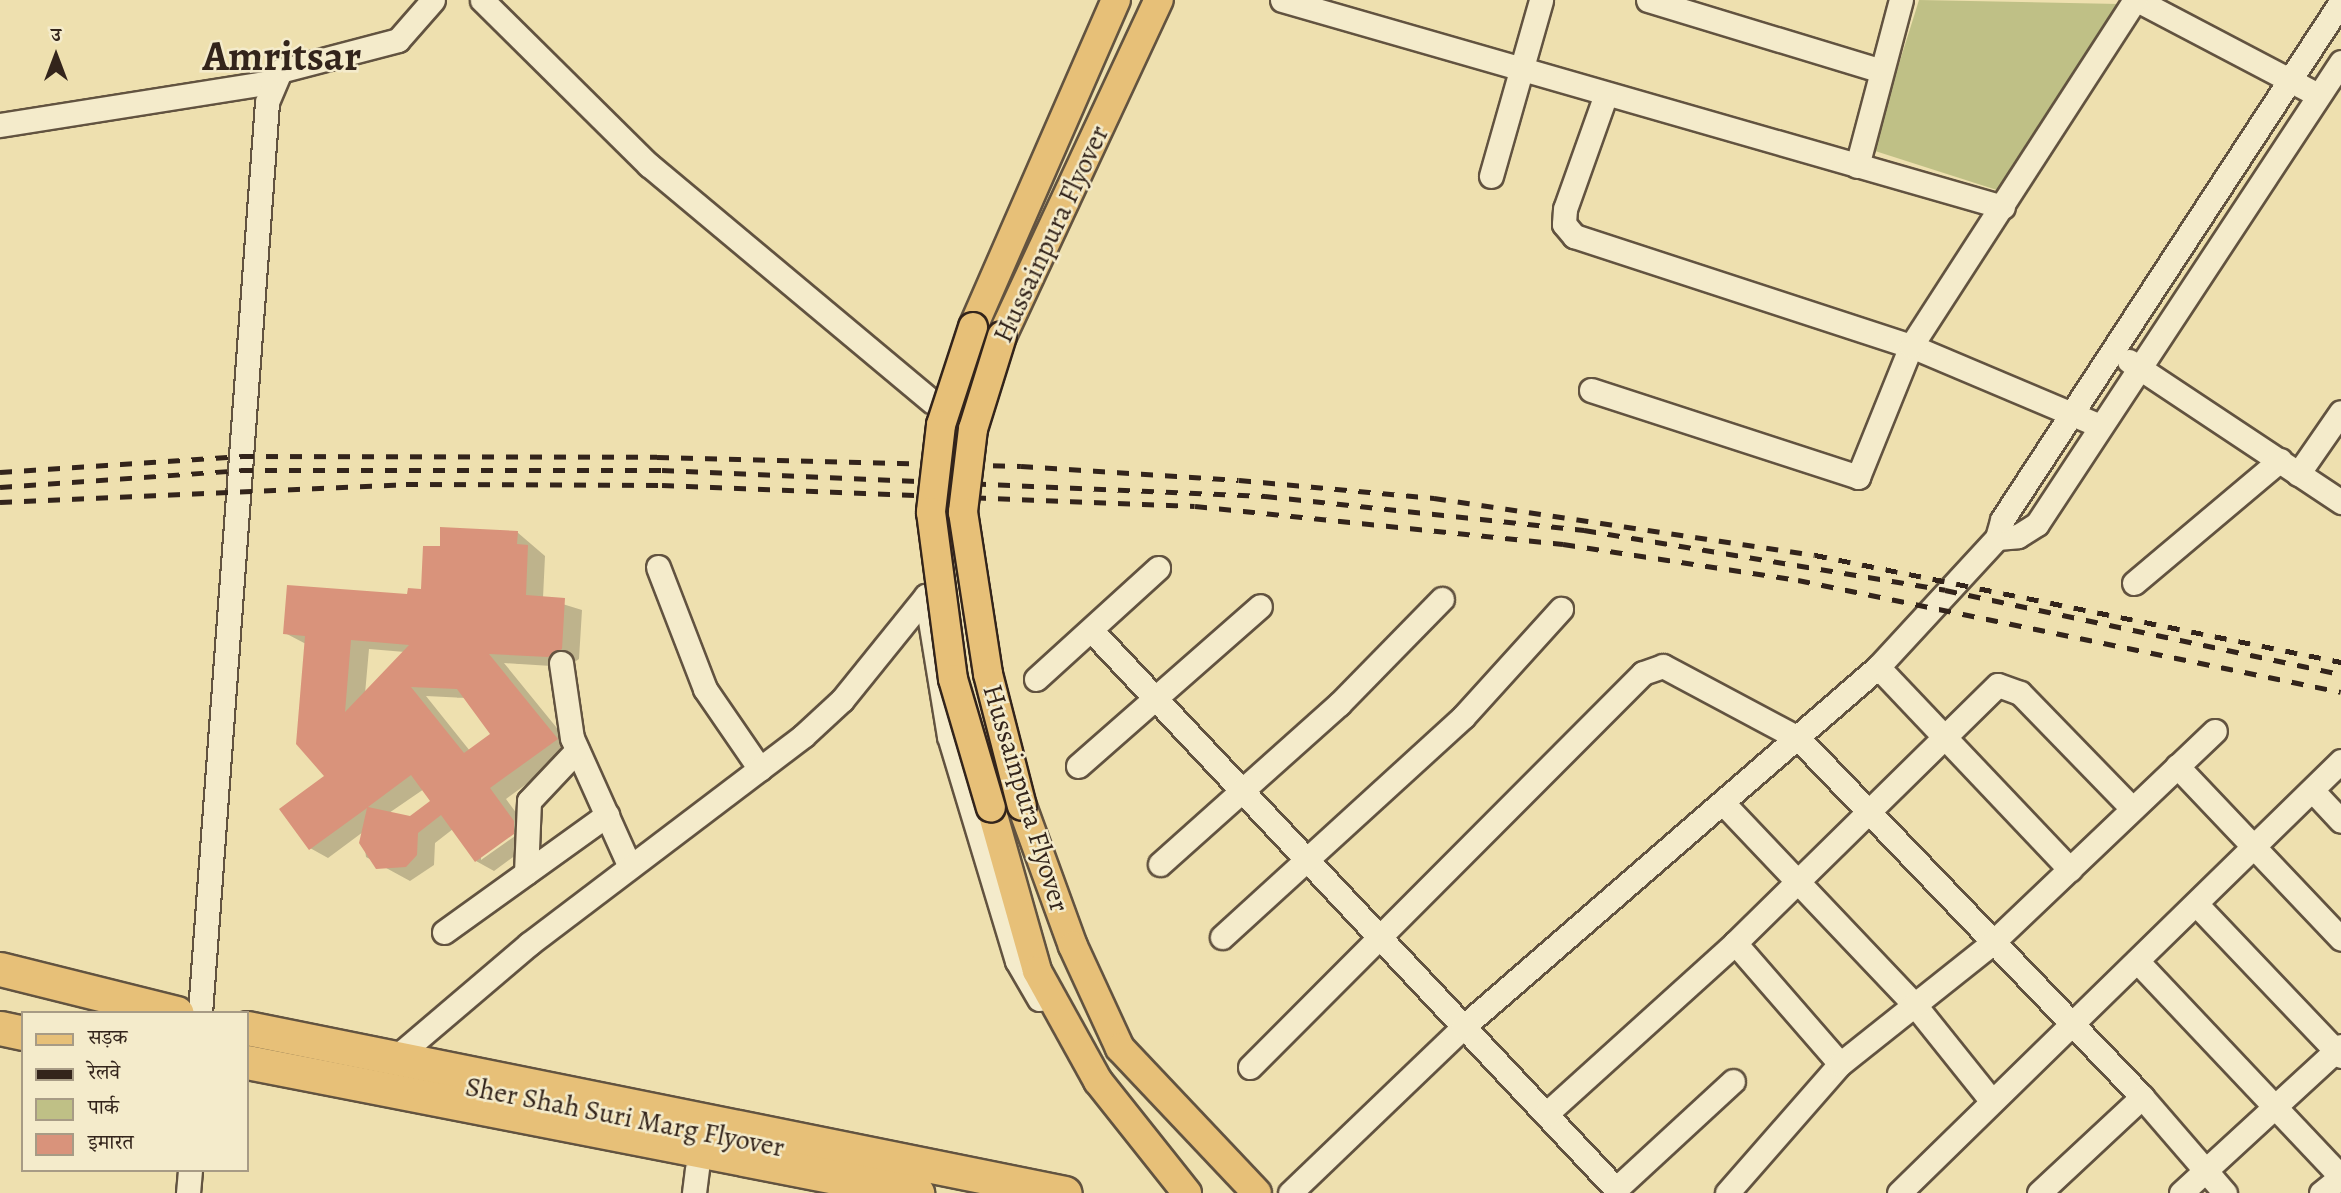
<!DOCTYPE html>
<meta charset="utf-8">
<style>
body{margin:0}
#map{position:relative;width:2341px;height:1193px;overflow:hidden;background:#eee0af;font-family:Alegreya,"Noto Serif Devanagari",serif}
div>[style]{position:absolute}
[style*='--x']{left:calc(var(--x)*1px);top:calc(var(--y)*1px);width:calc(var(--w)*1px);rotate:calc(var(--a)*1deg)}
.green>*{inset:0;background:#bfc086}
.shadow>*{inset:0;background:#0003}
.building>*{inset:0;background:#d9937b}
.roads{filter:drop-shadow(2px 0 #625340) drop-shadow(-2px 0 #625340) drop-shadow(0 2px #625340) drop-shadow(0 -2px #625340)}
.minor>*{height:23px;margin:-11.5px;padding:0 11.5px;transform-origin:11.5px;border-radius:11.5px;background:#f4ebcb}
.major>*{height:28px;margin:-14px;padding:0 14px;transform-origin:14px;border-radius:14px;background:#e7c078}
.highway>*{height:33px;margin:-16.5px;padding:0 16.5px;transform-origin:16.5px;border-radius:16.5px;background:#e7c078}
.rail>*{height:5px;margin-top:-2.5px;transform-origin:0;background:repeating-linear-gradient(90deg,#33241b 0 12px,transparent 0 24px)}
.bridges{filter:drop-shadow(2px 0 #33241b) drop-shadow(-2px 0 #33241b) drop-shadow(0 2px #33241b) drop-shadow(0 -2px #33241b)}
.major-bridge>*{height:28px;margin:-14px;padding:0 14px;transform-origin:14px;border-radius:14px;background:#e7c078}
span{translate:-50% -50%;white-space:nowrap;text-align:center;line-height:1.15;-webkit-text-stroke:5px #f4ebcb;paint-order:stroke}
.street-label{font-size:28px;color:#33241b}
.town-label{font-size:42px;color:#33241b;font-weight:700}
.legend{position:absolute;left:21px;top:1011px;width:228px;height:161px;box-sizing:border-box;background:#f4ebcb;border:2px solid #a79b85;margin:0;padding:9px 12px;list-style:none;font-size:21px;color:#33241b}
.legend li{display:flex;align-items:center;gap:14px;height:35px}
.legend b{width:35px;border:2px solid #a79b85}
.north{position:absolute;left:21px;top:21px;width:70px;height:70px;-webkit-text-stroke:5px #f4ebcb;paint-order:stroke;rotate:0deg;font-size:19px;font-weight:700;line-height:28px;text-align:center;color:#33241b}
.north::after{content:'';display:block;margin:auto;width:24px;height:32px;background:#33241b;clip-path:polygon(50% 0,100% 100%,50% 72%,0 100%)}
</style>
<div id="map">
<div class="green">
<div style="clip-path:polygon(1919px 0,2119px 4px,2000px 191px,1872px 150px)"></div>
</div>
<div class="shadow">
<div style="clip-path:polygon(evenodd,517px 532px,545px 556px,543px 598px,582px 610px,579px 659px,567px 667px,504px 663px,574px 749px,506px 799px,531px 833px,531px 844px,494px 871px,476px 861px,453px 829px,435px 843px,434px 865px,410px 881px,366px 857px,363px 832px,328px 858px,310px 848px,327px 776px,306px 644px,285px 633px,423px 591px,441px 547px,517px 532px,369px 649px,405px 652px,365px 694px,369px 649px,517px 532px,426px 696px,466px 698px,493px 734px,470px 751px,426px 696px,517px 532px,424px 789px,432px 801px,411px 818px,389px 813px,424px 789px,517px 532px,520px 828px,522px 831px,481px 860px,481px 856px,520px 828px)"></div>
</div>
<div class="building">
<div style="clip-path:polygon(evenodd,440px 527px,518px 531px,517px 544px,528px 545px,526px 595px,565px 598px,562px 649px,548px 657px,489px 654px,558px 739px,490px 788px,514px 821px,514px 834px,475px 862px,441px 815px,418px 833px,417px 855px,406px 867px,376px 869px,359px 843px,367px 808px,309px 850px,279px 809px,324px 776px,296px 744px,305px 636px,283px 634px,287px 585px,407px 594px,408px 588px,421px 589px,423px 546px,440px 546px,440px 527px,351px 640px,409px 645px,345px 712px,351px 640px,440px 527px,411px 687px,457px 689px,490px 734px,464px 753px,411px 687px,440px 527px,411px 775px,430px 801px,410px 816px,368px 807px,411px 775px)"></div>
</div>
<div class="roads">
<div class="minor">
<div style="--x:482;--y:0;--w:235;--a:44.7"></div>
<div style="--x:649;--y:165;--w:368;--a:39.9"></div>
<div style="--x:1282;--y:0;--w:750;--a:16.02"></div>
<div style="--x:1648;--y:0;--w:241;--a:16.9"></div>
<div style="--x:2137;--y:0;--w:204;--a:27.7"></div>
<div style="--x:1606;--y:94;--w:122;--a:109.6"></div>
<div style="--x:1565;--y:209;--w:15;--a:94"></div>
<div style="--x:1564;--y:224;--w:16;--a:50"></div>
<div style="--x:1574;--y:236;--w:354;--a:18.1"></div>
<div style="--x:1911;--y:346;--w:205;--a:22.9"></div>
<div style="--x:0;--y:125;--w:275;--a:-9"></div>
<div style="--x:1857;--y:166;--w:172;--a:-75.2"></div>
<div style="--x:1491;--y:176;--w:183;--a:-74.1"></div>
<div style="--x:2129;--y:361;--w:255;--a:33.6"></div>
<div style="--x:1591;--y:390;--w:281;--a:18"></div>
<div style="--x:1858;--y:477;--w:141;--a:-68"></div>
<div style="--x:1911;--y:346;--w:412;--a:-57.1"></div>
<div style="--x:2298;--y:474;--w:75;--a:-55.3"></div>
<div style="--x:1997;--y:538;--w:21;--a:-5"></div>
<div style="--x:2018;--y:536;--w:22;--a:-32"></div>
<div style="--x:2037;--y:524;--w:553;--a:-56.65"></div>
<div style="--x:658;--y:567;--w:131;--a:68.9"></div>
<div style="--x:705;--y:689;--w:97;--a:55.5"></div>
<div style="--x:2134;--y:583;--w:191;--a:-40.1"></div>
<div style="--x:926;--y:596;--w:142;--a:80.7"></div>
<div style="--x:949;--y:736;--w:235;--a:73.2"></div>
<div style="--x:1017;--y:961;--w:44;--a:59.9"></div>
<div style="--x:1093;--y:632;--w:764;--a:46.8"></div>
<div style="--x:1616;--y:1189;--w:159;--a:-42.7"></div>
<div style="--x:561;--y:663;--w:76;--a:81.7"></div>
<div style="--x:572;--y:738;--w:141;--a:65.8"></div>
<div style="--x:1878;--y:667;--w:279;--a:46.5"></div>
<div style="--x:1036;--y:679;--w:165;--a:-42.3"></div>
<div style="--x:1078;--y:766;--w:242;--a:-41.3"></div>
<div style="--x:2177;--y:766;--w:238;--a:46.5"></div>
<div style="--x:2312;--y:790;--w:42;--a:46.9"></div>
<div style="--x:1723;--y:803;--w:277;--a:46.5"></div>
<div style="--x:1914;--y:1004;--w:123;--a:51.3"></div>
<div style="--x:1160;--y:864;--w:240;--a:-41.8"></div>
<div style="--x:1339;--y:704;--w:147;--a:-45.6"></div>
<div style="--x:526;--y:873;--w:72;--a:-87.6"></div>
<div style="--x:529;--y:801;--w:70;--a:-46.7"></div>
<div style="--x:2198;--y:906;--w:207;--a:46.4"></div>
<div style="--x:444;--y:932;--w:201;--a:-35.7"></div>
<div style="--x:1222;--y:937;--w:326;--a:-42.4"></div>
<div style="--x:1463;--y:717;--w:146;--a:-47.8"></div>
<div style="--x:1735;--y:943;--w:160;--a:49"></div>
<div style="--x:2137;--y:961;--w:297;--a:46.6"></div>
<div style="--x:200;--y:1013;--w:913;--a:-85.79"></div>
<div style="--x:267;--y:102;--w:34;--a:-67"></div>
<div style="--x:280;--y:71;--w:122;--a:-14.7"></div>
<div style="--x:398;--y:40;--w:53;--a:-48.8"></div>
<div style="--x:395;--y:1058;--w:176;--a:-40.4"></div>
<div style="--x:529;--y:944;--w:344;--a:-37.2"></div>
<div style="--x:803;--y:736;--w:53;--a:-42.7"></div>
<div style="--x:842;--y:700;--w:134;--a:-51.1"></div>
<div style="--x:1250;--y:1067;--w:556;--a:-45.07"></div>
<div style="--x:1643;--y:673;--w:21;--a:-19"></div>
<div style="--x:1663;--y:666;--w:153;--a:28.1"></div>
<div style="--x:1798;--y:738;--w:497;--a:46.2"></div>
<div style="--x:2142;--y:1097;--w:127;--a:49.2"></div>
<div style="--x:1546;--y:1114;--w:255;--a:-42.1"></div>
<div style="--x:1735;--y:943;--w:368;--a:-44.5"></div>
<div style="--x:1998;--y:685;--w:23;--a:20"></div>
<div style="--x:2020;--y:693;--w:161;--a:45.8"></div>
<div style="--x:188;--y:1193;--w:23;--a:-85"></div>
<div style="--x:694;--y:1193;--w:24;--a:-83"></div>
<div style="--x:1290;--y:1193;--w:240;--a:-43.8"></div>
<div style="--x:1463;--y:1027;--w:549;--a:-40.94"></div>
<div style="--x:1878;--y:667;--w:176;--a:-47.3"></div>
<div style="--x:1997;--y:538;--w:19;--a:-74"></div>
<div style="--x:2002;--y:520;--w:619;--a:-56.8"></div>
<div style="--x:1727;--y:1193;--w:171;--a:-48.8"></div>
<div style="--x:1840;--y:1064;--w:193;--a:-38.5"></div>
<div style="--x:1991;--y:944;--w:309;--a:-43.6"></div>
<div style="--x:1899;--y:1193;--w:618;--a:-44.34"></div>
<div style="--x:2039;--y:1193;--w:141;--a:-43"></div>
<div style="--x:2181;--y:1193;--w:217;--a:-42.6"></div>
<div style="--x:2321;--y:1193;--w:26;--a:-39"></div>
</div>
<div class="major">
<div style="--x:973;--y:327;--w:357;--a:-66.4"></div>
<div style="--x:1002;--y:336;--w:371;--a:-65"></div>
<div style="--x:1022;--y:806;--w:149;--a:70"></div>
<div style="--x:1073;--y:946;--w:112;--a:65.3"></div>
<div style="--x:1120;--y:1048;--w:199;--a:46.6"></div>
<div style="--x:991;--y:808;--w:169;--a:74.2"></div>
<div style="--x:1037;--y:971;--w:126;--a:61"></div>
<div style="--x:1098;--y:1081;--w:143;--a:51.5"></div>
</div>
<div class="highway">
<div style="--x:0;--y:969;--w:182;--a:14"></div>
<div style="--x:0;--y:1028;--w:24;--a:12"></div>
<div style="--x:247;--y:1028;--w:834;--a:11.4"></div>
<div style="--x:247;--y:1062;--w:683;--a:11.06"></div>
</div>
</div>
<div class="rail">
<div style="--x:0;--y:472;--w:243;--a:-3.8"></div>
<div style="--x:242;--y:456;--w:415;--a:0.1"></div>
<div style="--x:657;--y:457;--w:364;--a:1.4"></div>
<div style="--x:1021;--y:466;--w:218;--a:3.7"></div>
<div style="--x:1239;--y:480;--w:196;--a:5.3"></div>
<div style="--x:1434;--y:498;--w:385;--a:8.5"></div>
<div style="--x:1815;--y:555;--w:537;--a:11.5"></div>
<div style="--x:0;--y:487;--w:242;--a:-4"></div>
<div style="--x:241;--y:470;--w:421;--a:0"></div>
<div style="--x:662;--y:470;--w:604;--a:2.47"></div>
<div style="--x:1265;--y:496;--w:321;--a:6.1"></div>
<div style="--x:1584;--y:530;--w:366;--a:9.4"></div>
<div style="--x:1945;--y:590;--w:405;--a:12"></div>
<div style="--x:0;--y:502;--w:406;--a:-2.5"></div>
<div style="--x:406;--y:484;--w:256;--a:0.2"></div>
<div style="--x:662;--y:485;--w:533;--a:2.26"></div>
<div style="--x:1195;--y:506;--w:370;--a:5.9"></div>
<div style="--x:1563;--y:544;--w:238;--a:8.7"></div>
<div style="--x:1798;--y:580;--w:554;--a:11.65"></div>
</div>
<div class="bridges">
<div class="major-bridge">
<div style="--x:973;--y:327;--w:103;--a:108.1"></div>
<div style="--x:941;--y:425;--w:88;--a:96.6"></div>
<div style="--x:931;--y:512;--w:168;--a:82.5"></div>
<div style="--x:953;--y:679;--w:134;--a:73.6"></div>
<div style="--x:1002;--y:336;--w:97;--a:107.3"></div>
<div style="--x:973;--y:429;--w:84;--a:96.9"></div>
<div style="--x:963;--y:512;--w:164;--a:81.2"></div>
<div style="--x:988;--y:674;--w:136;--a:75.6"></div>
</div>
</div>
<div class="street-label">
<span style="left:1051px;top:234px;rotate:-65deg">Hussainpura Flyover</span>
<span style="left:1026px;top:798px;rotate:73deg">Hussainpura Flyover</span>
<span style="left:625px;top:1117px;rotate:11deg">Sher Shah Suri Marg Flyover</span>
</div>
<div class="town-label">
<span style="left:282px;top:56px">Amritsar</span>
</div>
<ul class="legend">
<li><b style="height:9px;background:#e7c078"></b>सड़क</li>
<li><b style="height:9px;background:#33241b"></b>रेलवे</li>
<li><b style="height:19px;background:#bfc086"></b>पार्क</li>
<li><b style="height:19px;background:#d9937b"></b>इमारत</li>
</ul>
<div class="north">उ</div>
</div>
